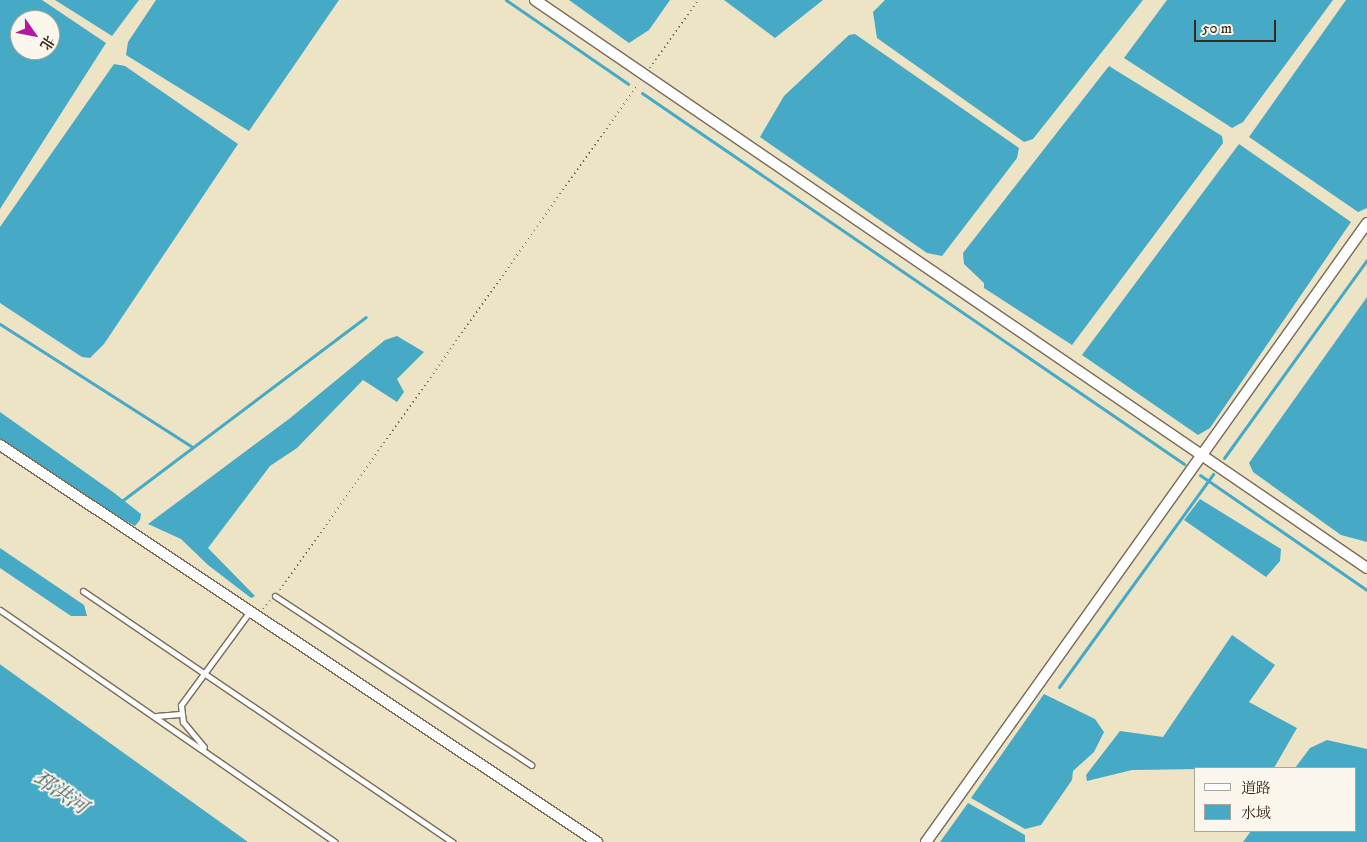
<!DOCTYPE html>
<meta charset="utf-8">
<style>
body{margin:0}
#map{position:relative;width:1367px;height:842px;overflow:hidden;background:#ede4c6;font-family:"IM FELL DW Pica","Noto Serif SC",serif}
div>[style]{position:absolute}
[style*='--x']{left:calc(var(--x)*1px);top:calc(var(--y)*1px);width:calc(var(--w)*1px);rotate:calc(var(--a)*1deg)}
.water>*{inset:0;background:#46a9c6}
.stream>*{height:3px;margin:-1.5px;padding:0 1.5px;transform-origin:1.5px;border-radius:1.5px;background:#46a9c6}
.path>*{height:2px;margin-top:-1px;transform-origin:0;background:repeating-linear-gradient(90deg,#796b59 0 1px,transparent 0 5px)}
.roads{filter:drop-shadow(1px 0 #796b59) drop-shadow(-1px 0 #796b59) drop-shadow(0 1px #796b59) drop-shadow(0 -1px #796b59)}
.service>*{height:5px;margin:-2.5px;padding:0 2.5px;transform-origin:2.5px;border-radius:2.5px;background:#fff}
.minor>*{height:10px;margin:-5px;padding:0 5px;transform-origin:5px;border-radius:5px;background:#fff}
span{translate:-50% -50%;white-space:nowrap;text-align:center;line-height:1.15;-webkit-text-stroke:4px #fbf7ec;paint-order:stroke}
.water-label{font-size:20px;color:#3f5d61;font-style:italic}
.legend{position:absolute;left:1194px;top:767px;width:162px;height:65px;box-sizing:border-box;background:#fbf7ec;border:1px solid #aea59a;margin:0;padding:6px 9px;list-style:none;font-size:15px;color:#3b2a1e}
.legend li{display:flex;align-items:center;gap:10px;height:25px}
.legend b{width:25px;border:1px solid #aea59a}
.north{position:absolute;left:10px;top:10px;width:50px;height:50px;box-sizing:border-box;background:#fbf7ec;border:1px solid #aea59a;border-radius:50%;rotate:123deg;font-size:14px;font-weight:700;line-height:20px;text-align:center;color:#3b2a1e}
.north::after{content:'';display:block;margin:auto;width:18px;height:22px;background:#b5179e;clip-path:polygon(50% 0,100% 100%,50% 72%,0 100%)}
.scale{position:absolute;left:1194px;top:20px;width:82px;height:22px;box-sizing:border-box;border:2px solid #3b2a1e;border-top:0;padding-left:6px;font-size:15px;line-height:18px;white-space:nowrap;color:#3b2a1e;-webkit-text-stroke:4px #fbf7ec;paint-order:stroke}
</style>
<div id="map">
<div class="water">
<div style="clip-path:polygon(evenodd,0 0,42px 0,106px 43px,0 209px,0 0,20px 20px,50px 20px,50px 50px,20px 50px,20px 20px)"></div>
<div style="clip-path:polygon(55px 0,139px 0,112px 36px)"></div>
<div style="clip-path:polygon(156px 0,339px 0,249px 131px,126px 55px,128px 42px)"></div>
<div style="clip-path:polygon(569px 0,670px 0,649px 30px,629px 43px)"></div>
<div style="clip-path:polygon(724px 0,823px 0,775px 38px)"></div>
<div style="clip-path:polygon(885px 0,1143px 0,1033px 139px,1024px 142px,877px 38px,873px 12px)"></div>
<div style="clip-path:polygon(1167px 0,1333px 0,1243px 122px,1232px 128px,1124px 58px)"></div>
<div style="clip-path:polygon(1346px 0,1367px 0,1367px 208px,1358px 212px,1249px 137px)"></div>
<div style="clip-path:polygon(855px 34px,1019px 148px,1017px 158px,942px 256px,927px 253px,760px 137px,784px 96px,849px 35px)"></div>
<div style="clip-path:polygon(114px 64px,125px 66px,238px 144px,104px 344px,90px 358px,82px 357px,0 303px,0 227px)"></div>
<div style="clip-path:polygon(1109px 66px,1222px 136px,1223px 143px,1072px 345px,984px 288px,984px 283px,964px 264px,963px 253px)"></div>
<div style="clip-path:polygon(1239px 144px,1351px 222px,1210px 428px,1198px 435px,1082px 355px)"></div>
<div style="clip-path:polygon(1367px 297px,1367px 542px,1341px 535px,1253px 472px,1249px 463px)"></div>
<div style="clip-path:polygon(397px 336px,424px 352px,397px 379px,404px 392px,397px 402px,363px 380px,297px 448px,270px 466px,208px 548px,255px 596px,251px 598px,208px 565px,181px 539px,148px 524px,289px 419px,385px 340px)"></div>
<div style="clip-path:polygon(0 412px,113px 492px,141px 514px,140px 520px,135px 526px,119px 517px,0 439px)"></div>
<div style="clip-path:polygon(1200px 499px,1281px 549px,1280px 561px,1266px 577px,1184px 520px)"></div>
<div style="clip-path:polygon(0 548px,84px 605px,87px 616px,71px 616px,0 568px)"></div>
<div style="clip-path:polygon(1232px 635px,1275px 665px,1249px 702px,1297px 728px,1274px 768px,1132px 770px,1087px 781px,1086px 775px,1120px 731px,1163px 737px)"></div>
<div style="clip-path:polygon(0 664px,1px 665px,248px 842px,0 842px)"></div>
<div style="clip-path:polygon(1044px 694px,1095px 719px,1104px 732px,1094px 752px,1073px 771px,1072px 780px,1041px 825px,1025px 829px,971px 798px)"></div>
<div style="clip-path:polygon(1327px 740px,1367px 749px,1367px 842px,1243px 842px,1251px 831px,1356px 831px,1356px 768px,1295px 768px,1310px 748px)"></div>
<div style="clip-path:polygon(968px 803px,1025px 835px,1025px 842px,940px 842px)"></div>
</div>
<div class="stream">
<div style="--x:506;--y:0;--w:148;--a:34.5"></div>
<div style="--x:642;--y:93;--w:657;--a:34.39"></div>
<div style="--x:0;--y:324;--w:227;--a:32.6"></div>
<div style="--x:1224;--y:458;--w:244;--a:-54.2"></div>
<div style="--x:1200;--y:475;--w:203;--a:34.6"></div>
<div style="--x:119;--y:503;--w:309;--a:-37"></div>
<div style="--x:1059;--y:687;--w:263;--a:-54.1"></div>
</div>
<div class="path">
<div style="--x:650;--y:68;--w:83;--a:-54.8"></div>
<div style="--x:280;--y:590;--w:620;--a:-54.72"></div>
<div style="--x:263;--y:609;--w:11;--a:-49"></div>
</div>
<div class="roads">
<div class="service">
<div style="--x:83;--y:591;--w:447;--a:34.2"></div>
<div style="--x:275;--y:596;--w:307;--a:33.4"></div>
<div style="--x:0;--y:610;--w:407;--a:34.7"></div>
<div style="--x:156;--y:716;--w:24;--a:-5"></div>
<div style="--x:204;--y:747;--w:33;--a:-130"></div>
<div style="--x:183;--y:722;--w:17;--a:-97"></div>
<div style="--x:181;--y:705;--w:117;--a:-53.7"></div>
</div>
<div class="minor">
<div style="--x:535;--y:0;--w:1007;--a:34.32"></div>
<div style="--x:0;--y:445;--w:717;--a:33.62"></div>
<div style="--x:926;--y:842;--w:760;--a:-54.53"></div>
</div>
</div>
<div class="water-label">
<span style="left:60px;top:793px;rotate:34deg">邳洪河</span>
</div>
<ul class="legend">
<li><b style="height:6px;background:#fff"></b>道路</li>
<li><b style="height:14px;background:#46a9c6"></b>水域</li>
</ul>
<div class="north">北</div>
<div class="scale">50 m</div>
</div>
